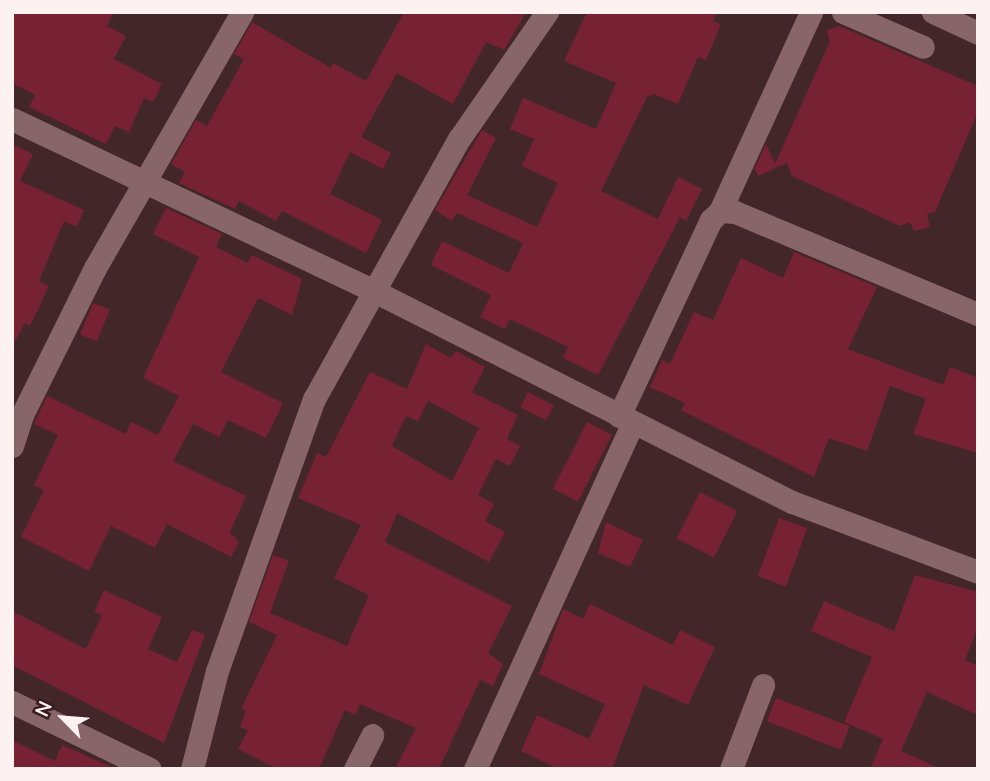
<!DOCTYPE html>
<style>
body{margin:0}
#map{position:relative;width:990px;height:781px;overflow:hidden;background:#43262a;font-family:"Nunito Sans",sans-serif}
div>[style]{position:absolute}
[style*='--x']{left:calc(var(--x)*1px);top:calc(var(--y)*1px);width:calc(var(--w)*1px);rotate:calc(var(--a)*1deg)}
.building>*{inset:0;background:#772234;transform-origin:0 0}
.minor>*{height:23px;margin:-11.5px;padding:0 11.5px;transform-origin:11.5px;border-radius:11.5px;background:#876569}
span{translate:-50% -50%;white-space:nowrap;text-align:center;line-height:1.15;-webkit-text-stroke:7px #381c20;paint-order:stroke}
.frame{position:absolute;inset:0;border:14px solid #fdf1f2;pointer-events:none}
.north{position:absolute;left:28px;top:683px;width:70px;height:70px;-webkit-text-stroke:5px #381c20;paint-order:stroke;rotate:295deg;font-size:19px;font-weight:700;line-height:28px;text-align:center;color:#fdf1f2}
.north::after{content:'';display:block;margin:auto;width:24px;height:32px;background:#fdf1f2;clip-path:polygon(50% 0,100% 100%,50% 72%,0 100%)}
</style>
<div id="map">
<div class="building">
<div style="clip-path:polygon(12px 12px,114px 12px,107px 26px,126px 36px,114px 59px,162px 84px,153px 102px,144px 98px,129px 132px,115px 126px,106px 144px,29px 107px,35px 95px,12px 83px)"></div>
<div style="clip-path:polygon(404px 12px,526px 12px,504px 50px,486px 42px,453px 104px,397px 73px,361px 137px,391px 153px,383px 169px,350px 152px,330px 194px,382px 220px,366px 253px,282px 211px,276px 221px,239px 201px,235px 209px,179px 183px,185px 172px,171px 164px,196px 120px,207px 126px,244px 59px,234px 54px,252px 22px,331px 68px,333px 63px,366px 81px)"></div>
<div style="clip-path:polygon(587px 12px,717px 12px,713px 21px,721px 24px,706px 60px,698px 57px,678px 104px,654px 94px,647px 97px,601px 191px,658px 219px,678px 177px,702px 189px,686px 221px,680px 217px,598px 375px,563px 358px,568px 347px,510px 319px,505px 329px,480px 317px,491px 295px,431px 265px,442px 241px,509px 273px,523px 243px,457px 213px,452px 221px,435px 210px,482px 130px,496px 138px,467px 195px,537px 227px,558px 183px,522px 166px,534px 139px,510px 129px,523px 98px,596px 129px,616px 83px,564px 61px)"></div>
<div style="clip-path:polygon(839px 26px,978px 86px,978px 112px,935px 212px,927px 214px,930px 227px,914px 231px,910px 222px,900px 226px,792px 176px,787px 163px,758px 176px,755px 168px,766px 144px,775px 164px,830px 41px,827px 30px)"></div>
<div style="clip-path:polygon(12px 144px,33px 154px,20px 181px,84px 210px,77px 227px,64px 221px,39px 281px,49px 286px,30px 326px,25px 323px,12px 347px)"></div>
<div style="clip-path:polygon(166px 208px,222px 234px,216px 247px,248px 263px,252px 255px,302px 279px,292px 315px,258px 298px,221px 372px,283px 403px,266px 438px,228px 420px,219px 437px,193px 424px,173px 461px,246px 496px,230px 532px,239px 542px,231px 557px,167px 524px,155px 548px,111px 526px,89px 571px,21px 537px,44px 490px,34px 485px,58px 435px,34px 424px,47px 396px,126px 434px,131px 422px,158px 435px,179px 396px,143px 378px,199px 257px,153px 234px)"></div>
<div style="clip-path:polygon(794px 252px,877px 287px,848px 349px,943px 385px,950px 367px,978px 378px,978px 453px,913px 434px,926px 399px,890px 386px,867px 451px,829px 438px,814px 477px,681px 410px,685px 403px,650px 387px,662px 360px,670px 364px,694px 312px,713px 320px,741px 258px,783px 278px)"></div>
<div style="left:93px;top:303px;width:18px;height:34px;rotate:22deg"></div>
<div style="clip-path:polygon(evenodd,426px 344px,451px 358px,456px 351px,485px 367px,472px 392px,518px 415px,507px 439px,520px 446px,510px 466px,496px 459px,478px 495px,494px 504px,485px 521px,505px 532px,489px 562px,397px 513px,385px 542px,512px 606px,488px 653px,503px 664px,493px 686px,480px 680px,439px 769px,395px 769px,416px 728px,360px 704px,355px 715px,345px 710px,319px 769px,277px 769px,238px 749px,248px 730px,240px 727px,246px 711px,241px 709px,277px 635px,249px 622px,273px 555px,289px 561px,270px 613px,347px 646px,369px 595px,334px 578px,361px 525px,298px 498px,317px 453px,326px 457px,370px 372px,407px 389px,426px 344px,428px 401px,479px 428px,452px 481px,392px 446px,406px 416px,418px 421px,428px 401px)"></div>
<div style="left:528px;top:392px;width:29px;height:17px;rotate:27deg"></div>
<div style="left:587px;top:422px;width:28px;height:75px;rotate:27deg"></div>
<div style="left:700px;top:492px;width:42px;height:52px;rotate:27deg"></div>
<div style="left:779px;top:518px;width:30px;height:62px;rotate:20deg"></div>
<div style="clip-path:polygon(606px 522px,643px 540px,630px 567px,598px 553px)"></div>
<div style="clip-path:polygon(915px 575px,978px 592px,978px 627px,965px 660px,978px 666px,978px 715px,927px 692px,901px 751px,941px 769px,870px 769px,883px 739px,844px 722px,872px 657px,811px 631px,824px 601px,894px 631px)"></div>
<div style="clip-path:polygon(104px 590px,162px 617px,148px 649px,177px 662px,192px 630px,205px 635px,164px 743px,12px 665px,12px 611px,86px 649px,102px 615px,94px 612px)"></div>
<div style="clip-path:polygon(590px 604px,673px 645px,680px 630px,715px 647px,688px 705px,644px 685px,612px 769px,559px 769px,521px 751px,537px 715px,589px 739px,605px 704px,539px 674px,563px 609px,583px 619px)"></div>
<div style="left:776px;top:698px;width:79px;height:25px;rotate:21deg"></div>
<div style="clip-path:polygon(12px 740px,55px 761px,62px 745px,116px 769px,12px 769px)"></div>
</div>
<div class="minor">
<div style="--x:843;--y:12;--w:87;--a:23.6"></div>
<div style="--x:933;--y:12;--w:50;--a:25"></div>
<div style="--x:12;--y:119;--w:401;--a:25.4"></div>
<div style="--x:374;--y:291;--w:468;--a:26.8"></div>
<div style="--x:792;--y:502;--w:199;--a:20.6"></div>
<div style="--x:720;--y:211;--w:219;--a:-65.4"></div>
<div style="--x:619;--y:416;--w:217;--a:-64.9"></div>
<div style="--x:711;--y:220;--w:13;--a:-45"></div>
<div style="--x:720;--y:211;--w:15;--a:4"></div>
<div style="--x:735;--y:212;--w:264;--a:22.8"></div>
<div style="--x:12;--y:446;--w:33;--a:-72"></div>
<div style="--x:22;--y:415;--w:164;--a:-63.6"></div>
<div style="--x:95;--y:268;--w:295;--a:-60.1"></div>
<div style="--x:12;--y:702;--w:153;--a:25.9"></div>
<div style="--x:192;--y:769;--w:101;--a:-75.7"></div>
<div style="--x:217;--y:671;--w:289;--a:-70.4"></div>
<div style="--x:314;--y:399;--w:298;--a:-60.9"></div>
<div style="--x:459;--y:139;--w:155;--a:-55.3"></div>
<div style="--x:355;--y:769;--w:38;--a:-63"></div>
<div style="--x:475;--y:769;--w:380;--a:-65.5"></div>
<div style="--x:731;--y:769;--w:90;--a:-69.1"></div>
</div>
<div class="frame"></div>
<div class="north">N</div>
</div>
